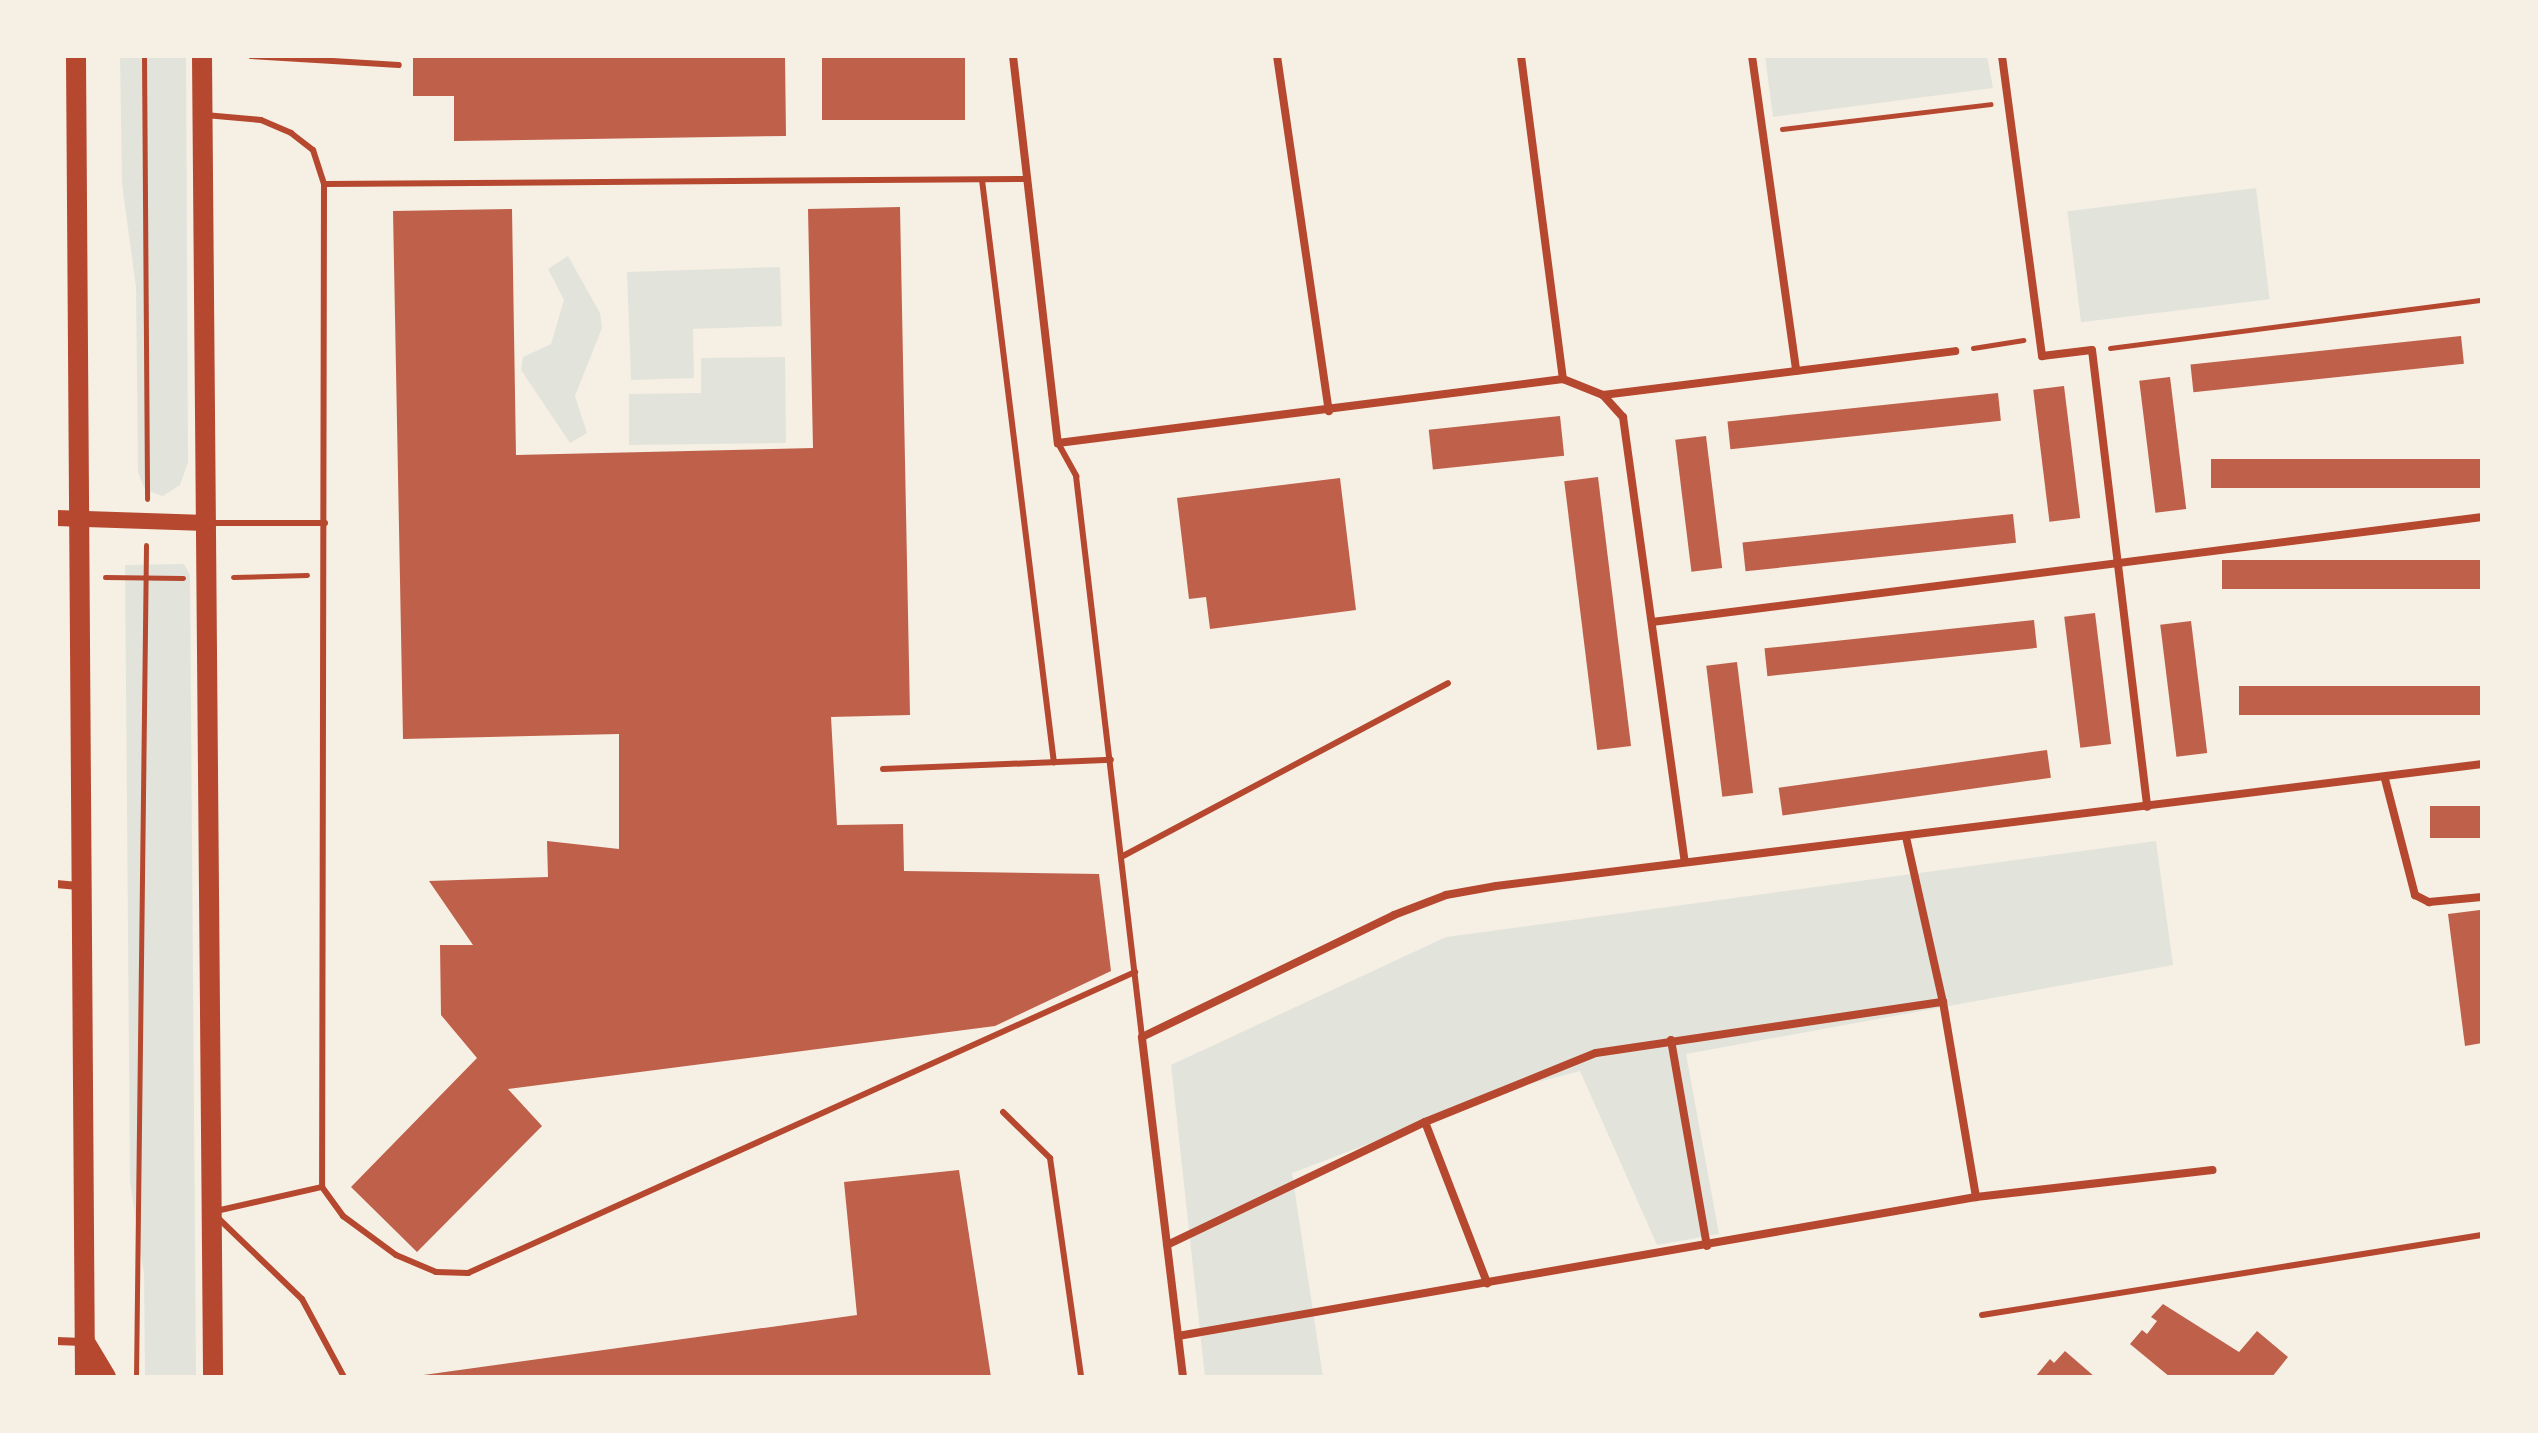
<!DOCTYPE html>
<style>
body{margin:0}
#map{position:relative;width:2538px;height:1433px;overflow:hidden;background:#f6efe4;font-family:"PT Sans",sans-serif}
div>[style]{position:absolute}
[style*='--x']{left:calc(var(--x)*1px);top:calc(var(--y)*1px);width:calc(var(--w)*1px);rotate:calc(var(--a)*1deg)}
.green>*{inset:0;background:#e2e4dc;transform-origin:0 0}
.building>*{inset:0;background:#bf614a;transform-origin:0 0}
.path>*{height:5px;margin:-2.5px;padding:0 2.5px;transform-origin:2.5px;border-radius:2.5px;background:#b5482f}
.service>*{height:6px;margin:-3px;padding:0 3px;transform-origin:3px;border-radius:3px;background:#b5482f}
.minor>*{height:8px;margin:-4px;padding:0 4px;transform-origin:4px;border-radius:4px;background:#b5482f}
.secondary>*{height:16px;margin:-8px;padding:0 8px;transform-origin:8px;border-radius:8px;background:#b5482f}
.primary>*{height:20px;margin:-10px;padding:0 10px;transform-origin:10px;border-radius:10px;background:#b5482f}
span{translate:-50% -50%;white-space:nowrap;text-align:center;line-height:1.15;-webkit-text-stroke:8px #f6efe4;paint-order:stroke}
.frame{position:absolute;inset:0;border:58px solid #f6efe4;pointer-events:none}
</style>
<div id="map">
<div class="green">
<div style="clip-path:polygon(120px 56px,186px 56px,188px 462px,180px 485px,163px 496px,145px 490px,138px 472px,136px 287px,122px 184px)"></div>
<div style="clip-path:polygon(1765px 56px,1987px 56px,1993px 88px,1773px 117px)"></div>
<div style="left:2256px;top:188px;width:112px;height:190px;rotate:83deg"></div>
<div style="clip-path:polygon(568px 256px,600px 313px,602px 328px,575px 396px,587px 433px,570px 443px,521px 370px,523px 357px,551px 344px,564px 300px,548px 269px)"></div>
<div style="clip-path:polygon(780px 267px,782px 326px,693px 329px,694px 378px,631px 380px,627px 272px)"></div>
<div style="clip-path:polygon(785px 357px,786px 443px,629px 445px,629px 394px,701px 393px,701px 358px)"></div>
<div style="clip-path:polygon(184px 564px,190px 575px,196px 1377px,145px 1377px,144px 1274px,130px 1181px,125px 565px)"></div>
<div style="clip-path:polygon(2156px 841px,2173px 965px,1686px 1054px,1719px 1234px,1657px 1245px,1580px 1071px,1518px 1087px,1292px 1173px,1323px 1377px,1205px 1377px,1171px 1065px,1446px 937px)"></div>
</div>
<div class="building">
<div style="clip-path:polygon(413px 56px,785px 56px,786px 136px,454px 141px,454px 96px,413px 96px)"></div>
<div style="left:822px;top:56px;width:143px;height:64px"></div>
<div style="clip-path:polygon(900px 207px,910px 715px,831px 717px,837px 825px,903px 824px,904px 871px,1099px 874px,1111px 971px,995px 1026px,508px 1089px,542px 1126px,417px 1252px,351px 1187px,477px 1058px,441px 1015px,440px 945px,473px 945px,429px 881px,548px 877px,547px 841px,619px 849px,619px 734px,403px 739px,393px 211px,512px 209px,516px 455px,813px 448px,808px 209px)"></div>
<div style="left:2461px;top:336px;width:28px;height:272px;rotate:84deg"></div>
<div style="left:2170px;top:377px;width:133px;height:31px;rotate:83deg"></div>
<div style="left:2064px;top:386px;width:133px;height:31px;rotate:83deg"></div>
<div style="left:1998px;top:393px;width:28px;height:272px;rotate:84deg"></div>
<div style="left:1560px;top:416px;width:40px;height:132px;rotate:84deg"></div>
<div style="left:1706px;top:436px;width:133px;height:31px;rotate:83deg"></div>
<div style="left:2482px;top:459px;width:29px;height:271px;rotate:90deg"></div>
<div style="left:1598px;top:477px;width:271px;height:34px;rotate:83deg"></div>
<div style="clip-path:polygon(1340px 478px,1356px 610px,1210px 629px,1206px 597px,1189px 599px,1177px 498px)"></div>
<div style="left:2013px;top:514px;width:29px;height:272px;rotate:84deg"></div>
<div style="left:2482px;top:560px;width:29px;height:260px;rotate:90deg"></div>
<div style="left:2095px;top:613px;width:132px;height:31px;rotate:83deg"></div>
<div style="left:2034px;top:620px;width:28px;height:271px;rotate:84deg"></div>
<div style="left:2191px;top:621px;width:133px;height:31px;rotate:83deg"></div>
<div style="left:1737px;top:662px;width:132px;height:31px;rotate:83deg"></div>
<div style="left:2482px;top:686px;width:29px;height:243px;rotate:90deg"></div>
<div style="left:2047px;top:750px;width:28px;height:271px;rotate:82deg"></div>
<div style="left:2482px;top:806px;width:32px;height:52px;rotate:90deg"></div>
<div style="clip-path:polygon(2480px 910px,2482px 1043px,2465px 1046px,2448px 914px)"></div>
<div style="clip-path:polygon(959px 1170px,991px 1377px,409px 1377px,857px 1315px,844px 1182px)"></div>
<div style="clip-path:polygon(2163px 1304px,2239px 1352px,2257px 1331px,2288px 1357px,2272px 1377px,2170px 1377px,2130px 1344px,2142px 1330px,2147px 1334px,2157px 1321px,2151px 1317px)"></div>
<div style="clip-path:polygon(2065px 1351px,2095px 1377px,2035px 1377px,2050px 1359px,2054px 1363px)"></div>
</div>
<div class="path">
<div style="--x:144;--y:56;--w:443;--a:89.6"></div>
<div style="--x:1782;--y:129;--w:210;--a:-6.8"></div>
<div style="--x:1973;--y:348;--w:51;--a:-9.1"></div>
<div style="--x:2110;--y:348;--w:375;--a:-7.4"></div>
<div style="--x:105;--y:577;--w:78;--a:0.7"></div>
<div style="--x:233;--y:577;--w:74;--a:-1.5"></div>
<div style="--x:136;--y:1377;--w:832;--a:-89.31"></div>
</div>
<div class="service">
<div style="--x:251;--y:56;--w:148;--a:3.5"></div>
<div style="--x:205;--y:115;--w:56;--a:5.1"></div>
<div style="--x:261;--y:120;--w:33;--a:23"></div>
<div style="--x:291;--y:133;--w:28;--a:38"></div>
<div style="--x:313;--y:150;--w:36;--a:72"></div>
<div style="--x:324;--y:184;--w:1003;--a:90.11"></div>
<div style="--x:322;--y:1187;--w:36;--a:54"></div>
<div style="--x:343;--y:1216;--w:66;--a:36.3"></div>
<div style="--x:396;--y:1255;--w:43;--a:23"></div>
<div style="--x:436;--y:1272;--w:32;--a:2"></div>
<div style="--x:468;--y:1273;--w:732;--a:-24.29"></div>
<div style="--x:982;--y:180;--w:587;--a:82.96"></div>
<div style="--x:324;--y:184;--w:703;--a:-0.41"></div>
<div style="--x:1058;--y:443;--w:38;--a:61"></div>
<div style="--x:1076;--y:476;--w:565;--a:83.29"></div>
<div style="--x:210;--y:523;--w:115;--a:0"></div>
<div style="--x:883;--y:769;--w:228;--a:-2.3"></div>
<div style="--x:1123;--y:856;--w:368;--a:-28"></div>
<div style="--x:1003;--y:1112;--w:66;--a:44.4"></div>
<div style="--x:1050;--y:1158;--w:221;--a:81.9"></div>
<div style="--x:216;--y:1211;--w:109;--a:-12.8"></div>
<div style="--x:217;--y:1217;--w:118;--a:44"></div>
<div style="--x:302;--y:1299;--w:89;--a:61.7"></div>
<div style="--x:1982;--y:1315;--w:506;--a:-9.09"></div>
</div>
<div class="minor">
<div style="--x:1013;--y:56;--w:390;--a:83.4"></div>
<div style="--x:1058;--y:443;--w:509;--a:-7.22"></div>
<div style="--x:1277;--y:56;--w:359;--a:81.7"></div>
<div style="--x:1521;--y:56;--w:326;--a:82.6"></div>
<div style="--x:1752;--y:56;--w:318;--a:82"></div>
<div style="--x:2002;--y:56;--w:303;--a:82.4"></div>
<div style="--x:2042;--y:356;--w:50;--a:-6.8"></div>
<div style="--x:2092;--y:350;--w:460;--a:83.1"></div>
<div style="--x:1563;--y:379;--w:43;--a:21.8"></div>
<div style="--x:1603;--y:395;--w:30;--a:48"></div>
<div style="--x:1623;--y:417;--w:449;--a:82.1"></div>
<div style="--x:1603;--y:395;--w:355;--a:-7.1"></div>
<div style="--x:1652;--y:622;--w:837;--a:-7.21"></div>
<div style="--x:2385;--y:779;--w:120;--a:75.5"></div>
<div style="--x:2415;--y:895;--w:16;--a:27"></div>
<div style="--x:2429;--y:902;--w:53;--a:-5.4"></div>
<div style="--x:1906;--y:837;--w:169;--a:77.4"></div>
<div style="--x:1943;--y:1002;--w:198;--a:80.4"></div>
<div style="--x:56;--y:884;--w:25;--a:5"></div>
<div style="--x:1671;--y:1040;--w:209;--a:80.1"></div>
<div style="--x:1425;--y:1122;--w:173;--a:68.9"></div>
<div style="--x:1167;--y:1245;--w:286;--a:-25.5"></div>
<div style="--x:1425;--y:1122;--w:184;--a:-22"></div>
<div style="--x:1596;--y:1053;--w:351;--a:-8.4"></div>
<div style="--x:1178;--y:1336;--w:810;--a:-9.88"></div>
<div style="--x:1976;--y:1197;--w:238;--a:-6.5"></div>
<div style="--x:56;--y:1341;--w:27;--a:2"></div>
<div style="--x:1183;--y:1377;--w:342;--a:-96.9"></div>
<div style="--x:1142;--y:1037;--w:280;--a:-25.8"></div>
<div style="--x:1394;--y:915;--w:56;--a:-21"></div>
<div style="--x:1446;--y:895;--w:51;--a:-10.2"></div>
<div style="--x:1496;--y:886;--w:994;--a:-7.05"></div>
</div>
<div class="secondary">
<div style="--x:56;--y:518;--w:150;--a:1.9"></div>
</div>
<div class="primary">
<div style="--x:76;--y:56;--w:1321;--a:89.61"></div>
<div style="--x:202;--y:56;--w:1321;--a:89.52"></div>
<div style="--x:85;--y:1342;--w:41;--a:59"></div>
</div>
<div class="frame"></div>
</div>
